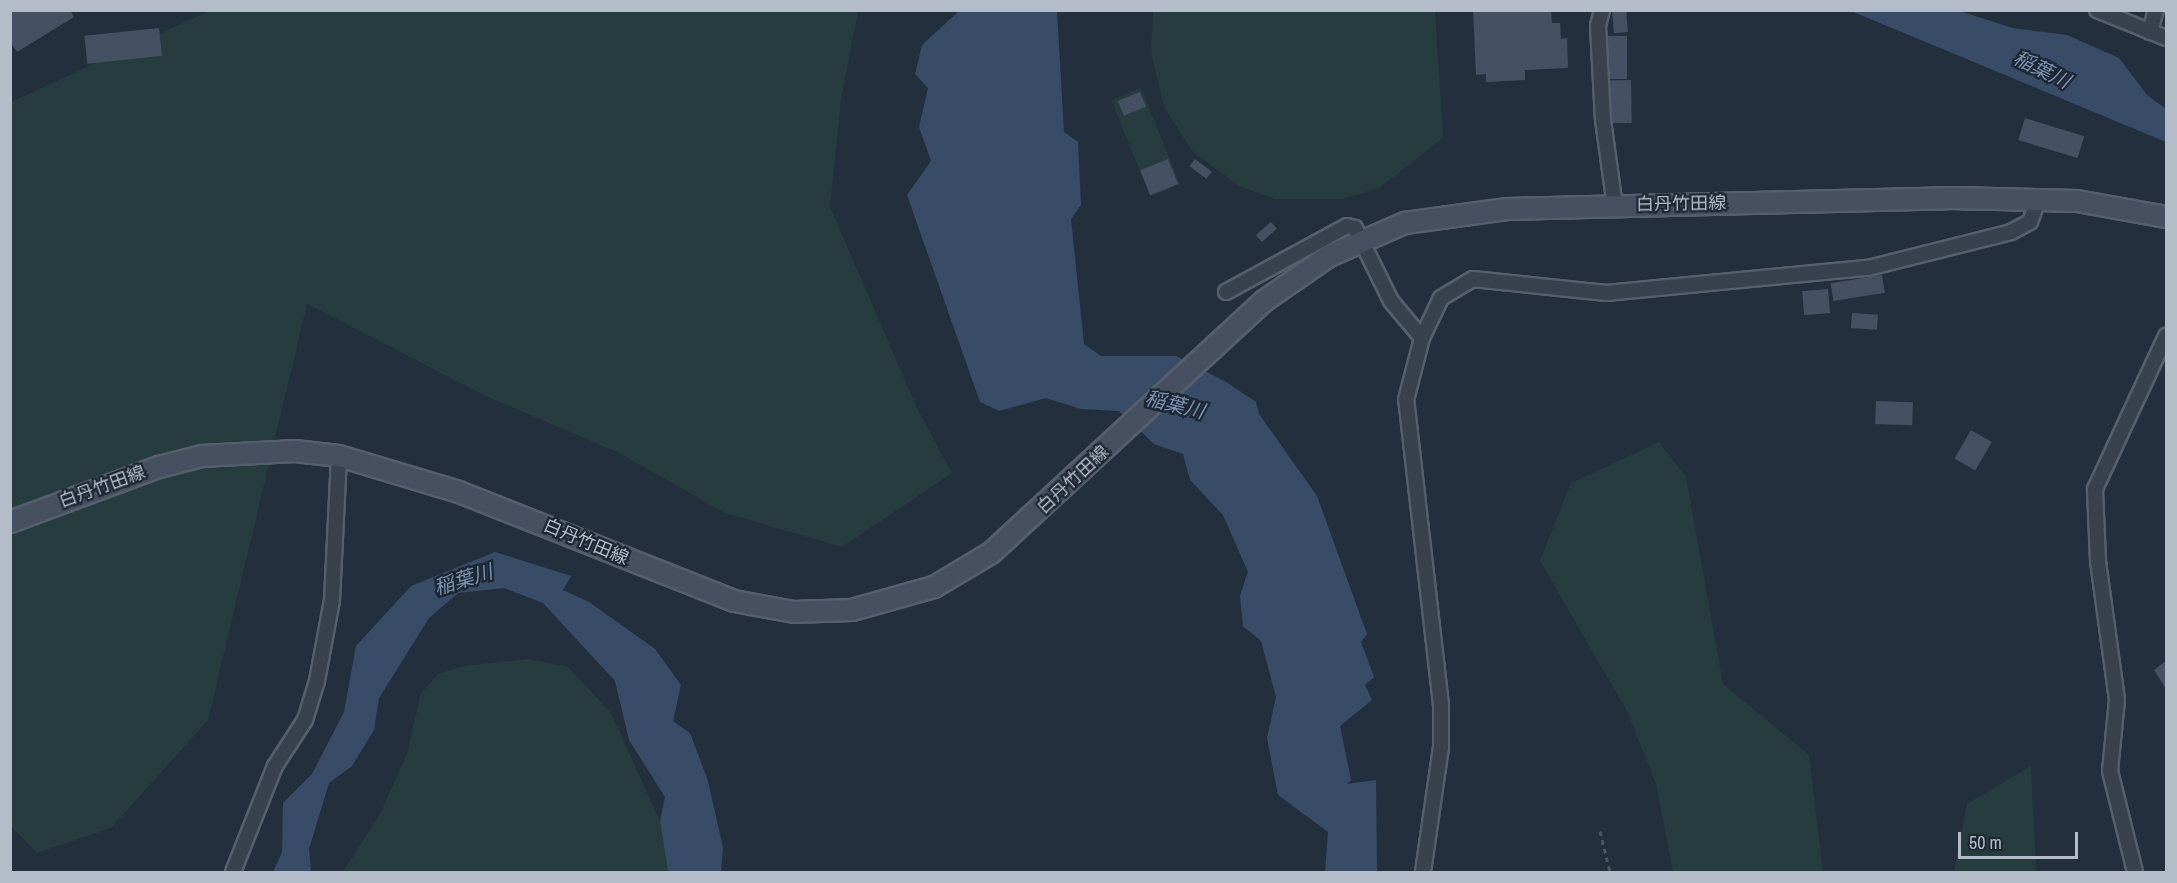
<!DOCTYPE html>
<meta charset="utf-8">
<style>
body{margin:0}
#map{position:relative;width:2177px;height:883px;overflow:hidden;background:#242f3e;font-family:"Archivo Narrow","Noto Sans JP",sans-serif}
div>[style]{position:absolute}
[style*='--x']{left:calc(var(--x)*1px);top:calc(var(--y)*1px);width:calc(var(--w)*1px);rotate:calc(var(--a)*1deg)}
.green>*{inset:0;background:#263c3f;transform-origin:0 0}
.water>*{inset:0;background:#394c67}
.building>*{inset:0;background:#455162;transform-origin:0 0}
.path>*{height:3px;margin-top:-1.5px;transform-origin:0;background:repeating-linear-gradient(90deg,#44595c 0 4.5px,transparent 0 9px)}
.roads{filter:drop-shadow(2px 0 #565f6c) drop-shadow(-2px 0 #565f6c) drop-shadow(0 2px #565f6c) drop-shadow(0 -2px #565f6c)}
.minor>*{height:14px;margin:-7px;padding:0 7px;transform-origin:7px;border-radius:7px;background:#38414e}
.secondary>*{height:20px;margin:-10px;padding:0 10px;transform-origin:10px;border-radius:10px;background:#465061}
span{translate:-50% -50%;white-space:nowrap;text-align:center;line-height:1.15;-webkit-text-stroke:4.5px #1d2633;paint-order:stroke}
.street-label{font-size:18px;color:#b4bcc9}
.water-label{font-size:20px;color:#7c92b1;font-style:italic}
.frame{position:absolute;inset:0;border:12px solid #b4bcc9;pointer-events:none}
.scale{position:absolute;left:1958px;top:832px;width:120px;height:27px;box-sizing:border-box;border:3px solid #b4bcc9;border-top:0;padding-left:8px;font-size:18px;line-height:21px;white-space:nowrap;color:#b4bcc9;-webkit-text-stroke:4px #1d2633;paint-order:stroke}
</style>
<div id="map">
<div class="green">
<div style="clip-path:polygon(209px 11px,858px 11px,841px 99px,830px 207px,917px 408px,952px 473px,842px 547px,725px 513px,617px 452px,486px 396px,307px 304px,208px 720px,111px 828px,37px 853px,11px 826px,11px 102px)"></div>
<div style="clip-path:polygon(1153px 11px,1435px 11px,1443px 138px,1379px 188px,1342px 199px,1275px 199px,1239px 186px,1193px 152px,1164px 107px,1151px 53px)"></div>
<div style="left:1141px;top:88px;width:104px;height:32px;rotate:68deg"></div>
<div style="clip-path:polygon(1659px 442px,1686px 477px,1723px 684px,1809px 755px,1823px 872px,1673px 872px,1656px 784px,1627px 711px,1540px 561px,1571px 483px)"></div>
<div style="clip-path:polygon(529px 659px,568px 667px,611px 713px,660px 821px,668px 872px,343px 872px,381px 812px,407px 754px,421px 693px,438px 674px,463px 666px)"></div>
<div style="clip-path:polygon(2031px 766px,2036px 872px,1954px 872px,1967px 804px)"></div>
</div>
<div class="water">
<div style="clip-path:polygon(959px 11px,1057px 11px,1064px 132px,1078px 142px,1081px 205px,1071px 219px,1084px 344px,1101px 356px,1176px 356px,1226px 382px,1256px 402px,1259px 414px,1317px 496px,1367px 634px,1361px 642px,1374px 677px,1365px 685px,1372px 700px,1340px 726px,1351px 780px,1347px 784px,1376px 780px,1377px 872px,1325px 872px,1328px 832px,1278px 795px,1267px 738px,1276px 697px,1261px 641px,1243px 626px,1240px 595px,1248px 572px,1223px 515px,1190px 480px,1183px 454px,1154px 444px,1119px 411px,1081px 409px,1046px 398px,999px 411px,980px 402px,907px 195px,931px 161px,919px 127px,928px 88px,915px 74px,922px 45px)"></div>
<div style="clip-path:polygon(1851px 11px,1959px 11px,2013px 28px,2067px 35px,2119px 58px,2147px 95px,2166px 109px,2166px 142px)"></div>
<div style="clip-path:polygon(495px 552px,571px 576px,563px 590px,589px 602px,655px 649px,681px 685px,673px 721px,690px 733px,708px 781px,723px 848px,721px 872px,668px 872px,660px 821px,665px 797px,629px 740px,615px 681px,543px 603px,504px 588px,458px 593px,429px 618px,379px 698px,374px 730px,352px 766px,329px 783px,309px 849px,311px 872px,273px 872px,282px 852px,283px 803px,312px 774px,344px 712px,356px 646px,411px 586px)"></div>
</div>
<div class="building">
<div style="clip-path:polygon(10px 10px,70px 10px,74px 17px,17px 52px,10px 42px)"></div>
<div style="clip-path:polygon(1473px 10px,1551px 10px,1552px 23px,1560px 23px,1561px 39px,1567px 38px,1568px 68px,1525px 70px,1525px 80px,1486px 82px,1486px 74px,1476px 75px)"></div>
<div style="left:1626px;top:10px;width:22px;height:14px;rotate:85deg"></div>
<div style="left:159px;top:28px;width:28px;height:75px;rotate:84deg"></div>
<div style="left:1608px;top:36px;width:19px;height:43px"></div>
<div style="left:1631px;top:80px;width:43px;height:21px;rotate:89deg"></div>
<div style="left:1140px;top:92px;width:16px;height:24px;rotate:68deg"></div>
<div style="left:2025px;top:118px;width:62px;height:23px;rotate:17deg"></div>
<div style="left:1168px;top:159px;width:27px;height:30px;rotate:68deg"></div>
<div style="left:1195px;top:159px;width:21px;height:9px;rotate:37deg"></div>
<div style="left:1271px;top:222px;width:9px;height:20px;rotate:49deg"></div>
<div style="left:1882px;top:275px;width:18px;height:52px;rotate:81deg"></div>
<div style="left:1828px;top:289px;width:24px;height:26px;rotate:85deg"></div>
<div style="left:1852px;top:313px;width:26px;height:15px;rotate:4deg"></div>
<div style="left:1876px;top:401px;width:37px;height:23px;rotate:2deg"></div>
<div style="left:1971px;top:430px;width:24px;height:33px;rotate:30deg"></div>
<div style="clip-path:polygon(2166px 661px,2166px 689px,2154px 670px)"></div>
</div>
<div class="path">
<div style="--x:1600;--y:831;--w:42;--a:76.3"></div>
</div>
<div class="roads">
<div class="minor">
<div style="--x:1602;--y:10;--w:16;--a:104"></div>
<div style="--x:1598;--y:26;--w:94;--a:87"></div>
<div style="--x:1603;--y:120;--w:87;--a:82.1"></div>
<div style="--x:2097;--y:10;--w:74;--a:22.1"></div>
<div style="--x:2150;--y:32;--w:23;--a:-75"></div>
<div style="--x:1226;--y:292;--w:138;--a:-28.6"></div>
<div style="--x:1347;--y:226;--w:8;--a:14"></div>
<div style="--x:1355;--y:228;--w:81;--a:63.7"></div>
<div style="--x:1391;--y:301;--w:48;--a:50"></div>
<div style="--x:233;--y:872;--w:114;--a:-68.4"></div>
<div style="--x:275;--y:766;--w:55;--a:-56.9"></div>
<div style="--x:305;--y:720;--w:41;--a:-72.9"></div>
<div style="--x:317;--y:681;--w:82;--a:-79.5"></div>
<div style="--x:332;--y:600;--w:144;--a:-87.2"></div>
<div style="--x:1423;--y:872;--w:126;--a:-81.8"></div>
<div style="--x:1441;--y:747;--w:42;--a:-90"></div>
<div style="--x:1441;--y:705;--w:307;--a:-96.5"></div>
<div style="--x:1406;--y:400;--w:64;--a:-75.5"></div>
<div style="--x:1422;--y:338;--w:44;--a:-64.6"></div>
<div style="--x:1441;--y:298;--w:37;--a:-31"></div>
<div style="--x:1473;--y:279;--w:134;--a:6"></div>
<div style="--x:1606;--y:293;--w:263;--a:-5.5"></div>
<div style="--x:1868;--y:268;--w:147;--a:-14.1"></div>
<div style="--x:2011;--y:232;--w:21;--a:-28"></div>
<div style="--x:2030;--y:222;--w:23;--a:-70"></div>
<div style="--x:2135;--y:872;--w:104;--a:-103.9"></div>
<div style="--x:2110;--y:771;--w:71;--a:-84.4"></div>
<div style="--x:2117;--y:700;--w:140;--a:-97.8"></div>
<div style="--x:2098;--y:561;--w:72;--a:-92.4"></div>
<div style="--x:2095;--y:489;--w:169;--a:-65.1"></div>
</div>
<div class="secondary">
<div style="--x:10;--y:522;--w:159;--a:-20.3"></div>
<div style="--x:159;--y:467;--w:44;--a:-14.3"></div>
<div style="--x:202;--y:456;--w:93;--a:-3.1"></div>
<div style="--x:295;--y:451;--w:44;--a:6.5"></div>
<div style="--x:339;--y:456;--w:125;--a:16.7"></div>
<div style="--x:459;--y:492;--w:296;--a:21.6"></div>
<div style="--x:734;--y:601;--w:61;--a:10.4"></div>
<div style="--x:794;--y:612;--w:58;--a:-2"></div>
<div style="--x:852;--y:610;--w:85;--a:-15.7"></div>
<div style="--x:934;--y:587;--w:66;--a:-30.8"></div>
<div style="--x:991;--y:553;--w:372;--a:-42.7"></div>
<div style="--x:1264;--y:301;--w:79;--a:-34.7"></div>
<div style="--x:1329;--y:256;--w:83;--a:-23.5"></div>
<div style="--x:1405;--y:223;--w:103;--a:-7.8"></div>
<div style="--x:1507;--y:209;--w:442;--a:-1.4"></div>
<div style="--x:1949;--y:198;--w:128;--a:1.3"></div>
<div style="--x:2077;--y:201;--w:90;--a:10.2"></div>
</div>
</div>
<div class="street-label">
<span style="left:1681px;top:204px;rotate:-1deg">白丹竹田線</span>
<span style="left:1073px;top:480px;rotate:-43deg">白丹竹田線</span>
<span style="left:102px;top:487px;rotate:-20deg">白丹竹田線</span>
<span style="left:586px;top:542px;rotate:23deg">白丹竹田線</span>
</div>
<div class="water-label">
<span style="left:2042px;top:69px;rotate:26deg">稲葉川</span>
<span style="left:1175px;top:404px;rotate:14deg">稲葉川</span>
<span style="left:463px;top:579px;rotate:-17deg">稲葉川</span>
</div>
<div class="frame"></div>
<div class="scale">50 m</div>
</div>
